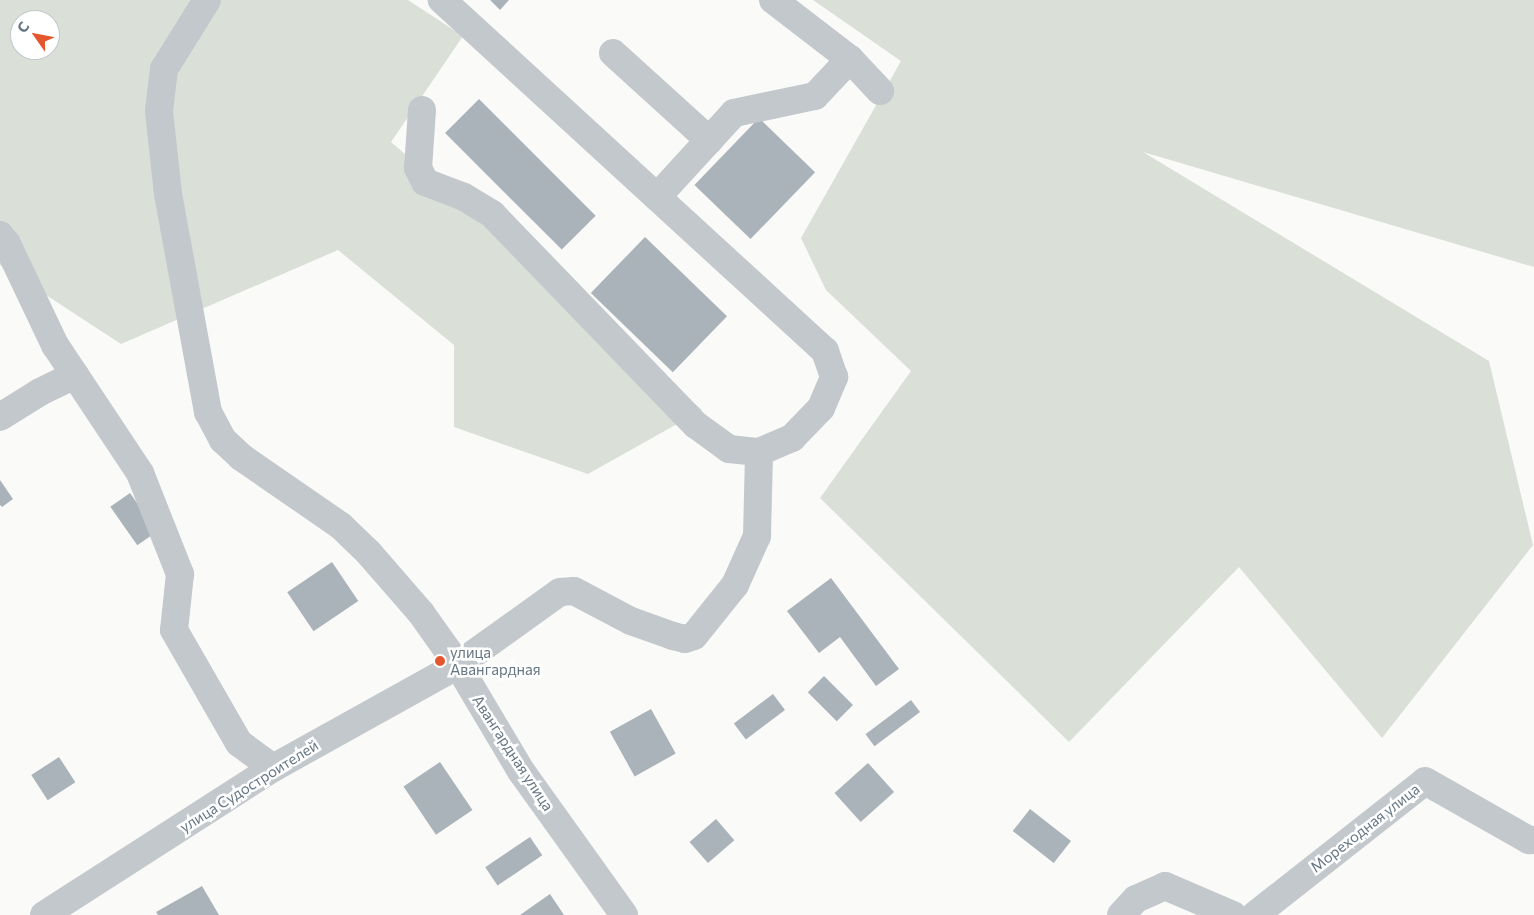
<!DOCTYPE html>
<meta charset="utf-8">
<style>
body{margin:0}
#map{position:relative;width:1534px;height:915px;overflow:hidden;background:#fafaf8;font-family:Commissioner,sans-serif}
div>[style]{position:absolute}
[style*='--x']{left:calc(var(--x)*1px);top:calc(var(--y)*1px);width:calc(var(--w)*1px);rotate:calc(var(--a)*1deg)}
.green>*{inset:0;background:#dadfd7}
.building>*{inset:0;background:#aab3b9;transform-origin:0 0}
.minor>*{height:28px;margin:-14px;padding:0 14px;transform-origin:14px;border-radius:14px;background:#c3c8cc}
.dots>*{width:14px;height:14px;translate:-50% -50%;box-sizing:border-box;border:2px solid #fff;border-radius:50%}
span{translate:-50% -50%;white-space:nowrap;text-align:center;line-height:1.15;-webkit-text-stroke:5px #fff;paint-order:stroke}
.poi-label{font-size:15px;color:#657683}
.left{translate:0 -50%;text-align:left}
.street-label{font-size:15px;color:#657683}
.north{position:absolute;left:10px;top:10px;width:50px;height:50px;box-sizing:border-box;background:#fff;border:1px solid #c1c8cd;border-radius:50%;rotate:303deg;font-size:14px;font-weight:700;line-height:20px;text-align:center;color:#657683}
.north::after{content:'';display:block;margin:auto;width:18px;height:22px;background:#e4572e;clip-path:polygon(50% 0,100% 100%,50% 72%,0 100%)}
</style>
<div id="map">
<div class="green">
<div style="clip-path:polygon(evenodd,0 0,408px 0,463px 36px,391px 142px,702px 410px,588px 474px,454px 427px,454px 345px,338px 250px,121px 344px,0 265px,0 0,20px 20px,50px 20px,50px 50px,20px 50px,20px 20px)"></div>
<div style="clip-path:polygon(813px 0,1534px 0,1534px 267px,1143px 152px,1489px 361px,1533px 545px,1382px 738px,1239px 567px,1069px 742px,820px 498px,911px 371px,826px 290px,801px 238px,901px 61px)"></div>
</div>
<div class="building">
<div style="clip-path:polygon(490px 0,509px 0,500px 10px)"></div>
<div style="left:479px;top:99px;width:165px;height:48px;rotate:45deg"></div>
<div style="left:759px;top:118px;width:78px;height:93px;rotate:44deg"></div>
<div style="left:645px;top:237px;width:114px;height:78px;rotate:44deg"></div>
<div style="clip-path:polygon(0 480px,13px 499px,2px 507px,0 505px)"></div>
<div style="left:130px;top:493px;width:47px;height:24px;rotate:55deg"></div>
<div style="left:332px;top:562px;width:47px;height:54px;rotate:56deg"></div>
<div style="clip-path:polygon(831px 578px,899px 669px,876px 686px,840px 637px,819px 653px,787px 611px)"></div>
<div style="left:824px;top:676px;width:41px;height:23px;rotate:45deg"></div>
<div style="left:773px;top:694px;width:20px;height:49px;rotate:53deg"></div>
<div style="left:911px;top:700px;width:15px;height:57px;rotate:53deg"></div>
<div style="left:651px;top:709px;width:51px;height:47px;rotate:61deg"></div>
<div style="left:59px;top:757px;width:30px;height:33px;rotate:57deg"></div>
<div style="left:440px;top:762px;width:58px;height:44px;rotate:56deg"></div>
<div style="left:868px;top:763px;width:39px;height:45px;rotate:48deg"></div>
<div style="left:1030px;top:809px;width:52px;height:28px;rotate:38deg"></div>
<div style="left:716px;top:819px;width:28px;height:35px;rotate:49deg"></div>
<div style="left:530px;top:837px;width:22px;height:54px;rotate:56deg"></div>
<div style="clip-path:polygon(202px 886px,219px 915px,158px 915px,156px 912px)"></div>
<div style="clip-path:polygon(550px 894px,564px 915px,520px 915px)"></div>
</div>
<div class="minor">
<div style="--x:207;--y:0;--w:81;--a:121.9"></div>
<div style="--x:164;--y:69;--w:42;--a:96.8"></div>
<div style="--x:159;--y:111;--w:83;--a:83.8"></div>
<div style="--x:168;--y:194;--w:222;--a:79.6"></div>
<div style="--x:208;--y:412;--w:32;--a:62"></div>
<div style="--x:223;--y:440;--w:25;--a:43"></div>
<div style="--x:241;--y:457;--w:121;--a:34.6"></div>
<div style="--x:341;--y:526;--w:37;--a:44"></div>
<div style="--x:368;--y:552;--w:81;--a:49"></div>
<div style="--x:421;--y:613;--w:64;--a:54.6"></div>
<div style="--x:458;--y:665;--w:123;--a:59.3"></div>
<div style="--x:521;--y:771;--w:177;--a:54.4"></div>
<div style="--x:773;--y:0;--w:97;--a:37.5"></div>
<div style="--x:850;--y:59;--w:44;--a:46.8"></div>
<div style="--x:613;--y:53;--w:130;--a:42.2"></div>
<div style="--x:422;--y:110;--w:58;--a:93.9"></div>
<div style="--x:418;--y:168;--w:16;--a:63"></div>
<div style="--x:425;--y:182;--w:42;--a:21"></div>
<div style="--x:464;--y:197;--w:33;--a:31"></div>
<div style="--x:492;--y:214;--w:293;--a:46"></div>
<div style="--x:696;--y:425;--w:41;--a:36"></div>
<div style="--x:729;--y:449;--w:30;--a:6"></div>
<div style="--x:759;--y:452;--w:36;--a:-23"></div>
<div style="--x:792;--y:438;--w:42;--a:-46"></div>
<div style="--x:821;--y:408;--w:34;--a:-67"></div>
<div style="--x:834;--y:377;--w:28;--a:-109"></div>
<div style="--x:825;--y:351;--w:520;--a:-137.5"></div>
<div style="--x:657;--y:197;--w:114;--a:-47.5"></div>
<div style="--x:734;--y:113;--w:83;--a:-11.9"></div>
<div style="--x:815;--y:96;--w:51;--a:-46.6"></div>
<div style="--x:0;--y:235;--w:11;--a:52"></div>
<div style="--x:7;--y:244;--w:112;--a:64.6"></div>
<div style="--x:55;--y:345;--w:154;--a:56.4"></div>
<div style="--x:140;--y:473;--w:109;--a:68.4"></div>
<div style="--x:180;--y:574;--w:56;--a:96.1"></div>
<div style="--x:174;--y:630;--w:130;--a:60.1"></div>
<div style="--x:239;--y:743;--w:42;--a:36.3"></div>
<div style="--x:0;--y:417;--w:47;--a:-32"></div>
<div style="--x:40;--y:392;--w:39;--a:-26"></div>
<div style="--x:44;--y:915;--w:272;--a:-32.7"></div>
<div style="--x:273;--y:768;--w:212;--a:-29.1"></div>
<div style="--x:458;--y:665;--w:125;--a:-35.6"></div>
<div style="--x:560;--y:592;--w:14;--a:-4"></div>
<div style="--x:574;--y:591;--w:64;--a:27.8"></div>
<div style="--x:631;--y:621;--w:45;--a:19.7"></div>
<div style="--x:673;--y:636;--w:12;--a:14"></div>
<div style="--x:685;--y:639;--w:9;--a:-18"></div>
<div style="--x:694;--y:636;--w:65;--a:-51.2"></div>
<div style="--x:735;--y:585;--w:54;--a:-65.8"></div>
<div style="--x:757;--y:536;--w:84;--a:-88.6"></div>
<div style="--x:1121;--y:915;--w:22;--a:-47"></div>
<div style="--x:1136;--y:899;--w:32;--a:-24"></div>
<div style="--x:1165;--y:886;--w:74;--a:23.1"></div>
<div style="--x:1255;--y:915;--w:216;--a:-38.2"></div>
<div style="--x:1425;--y:781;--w:120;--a:29.6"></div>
<div style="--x:1529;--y:840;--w:5;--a:0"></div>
</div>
<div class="dots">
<div style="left:440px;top:661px;background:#e4572e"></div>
</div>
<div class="poi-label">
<span class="left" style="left:450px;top:661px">улица<br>Авангардная</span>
</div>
<div class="street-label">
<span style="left:513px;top:753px;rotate:57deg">Авангардная улица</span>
<span style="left:249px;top:786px;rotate:-32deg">улица Судостроителей</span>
<span style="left:1365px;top:828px;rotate:-38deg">Мореходная улица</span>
</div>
<div class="north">С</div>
</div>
